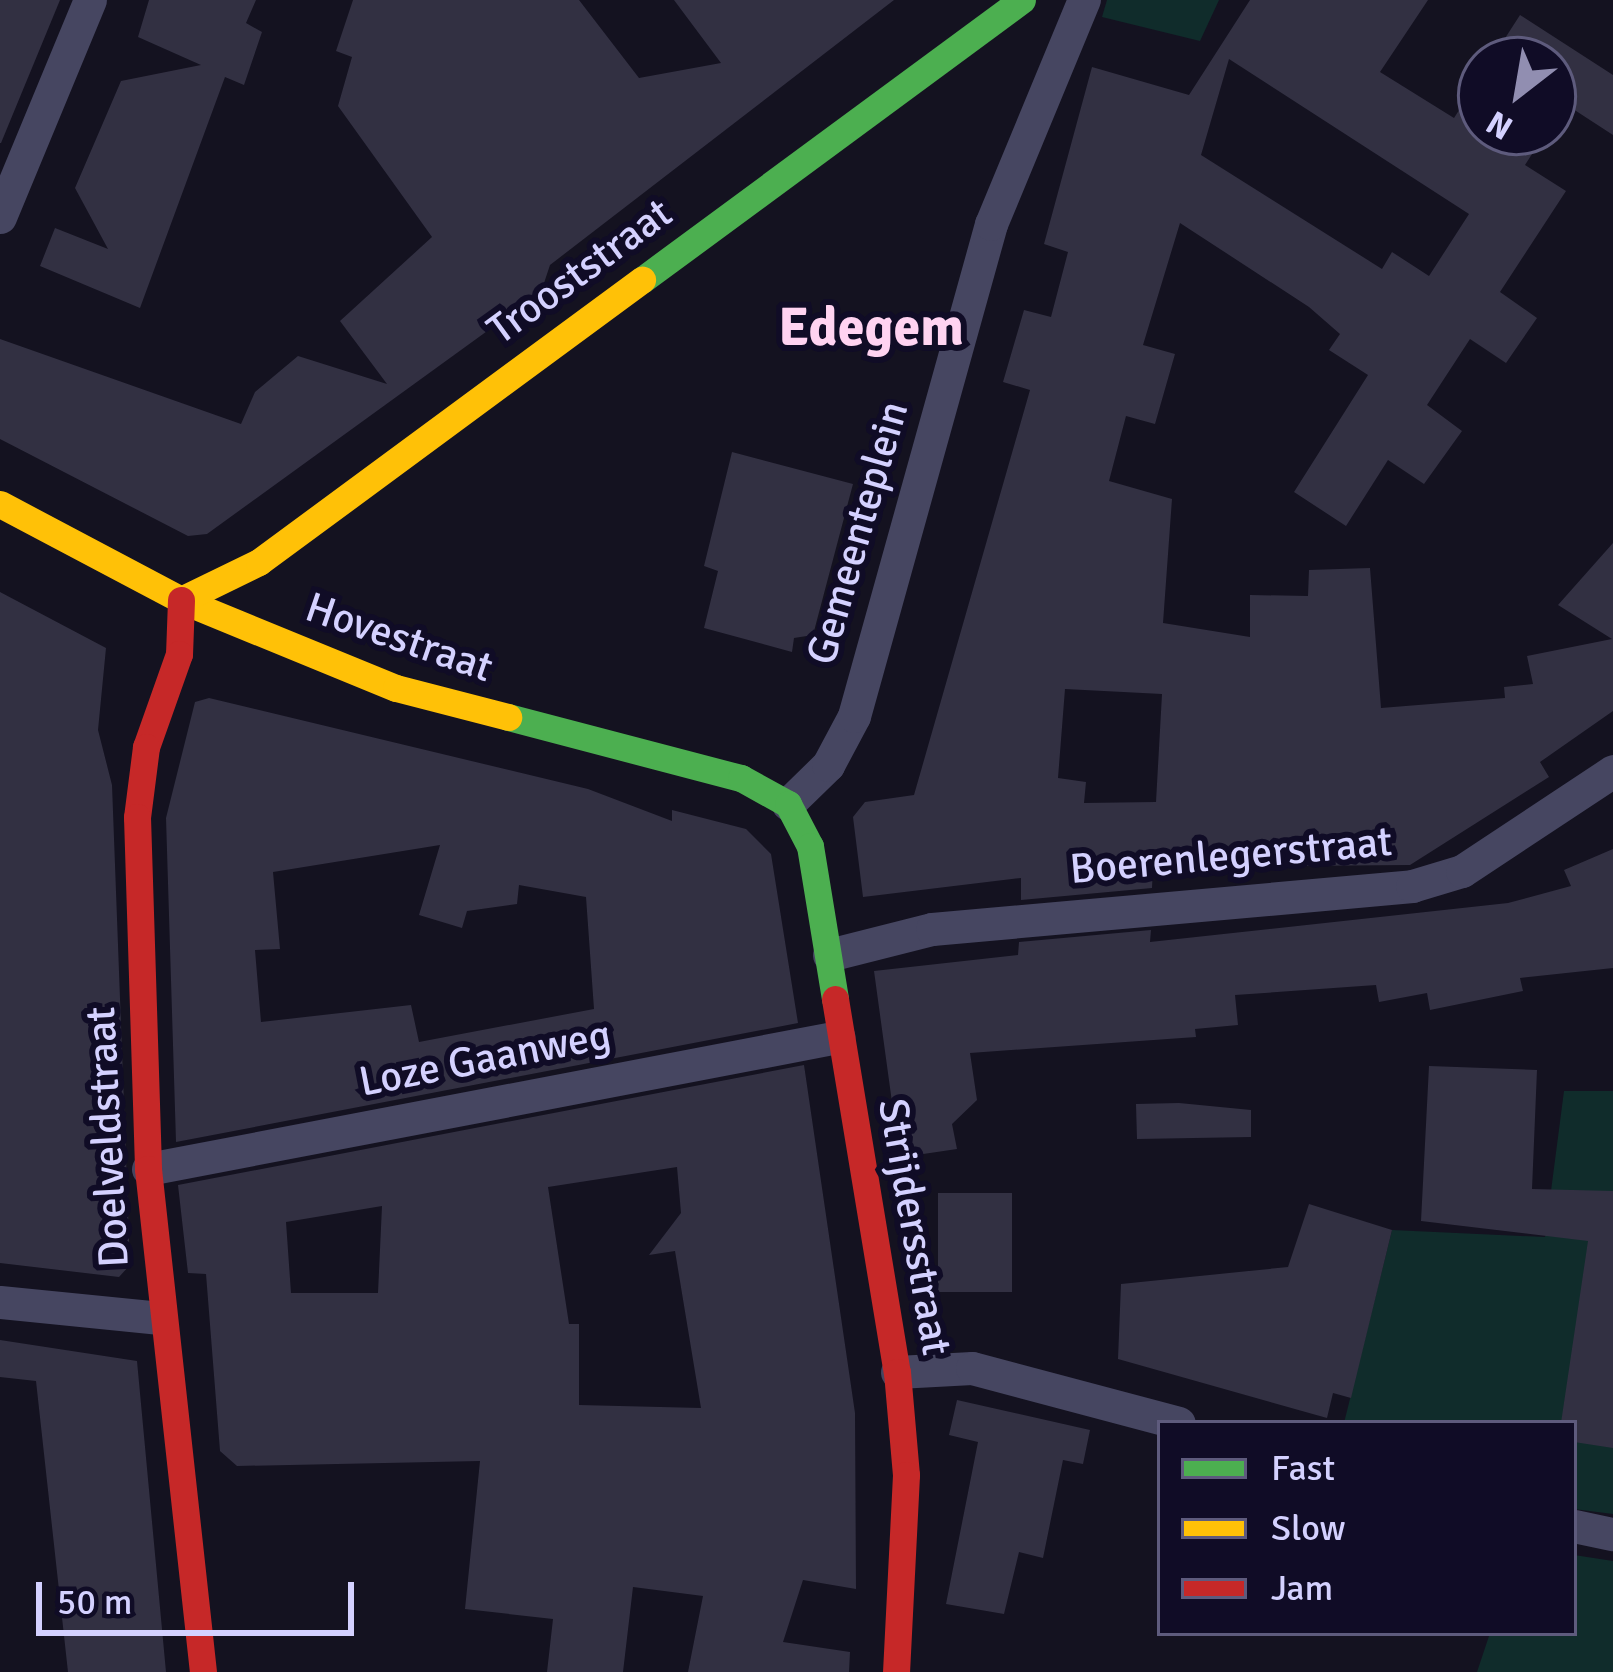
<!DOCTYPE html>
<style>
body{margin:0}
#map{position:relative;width:1613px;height:1672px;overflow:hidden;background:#141220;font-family:Signika,sans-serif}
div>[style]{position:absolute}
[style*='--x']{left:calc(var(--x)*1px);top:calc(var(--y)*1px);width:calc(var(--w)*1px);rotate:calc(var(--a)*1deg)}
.green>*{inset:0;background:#102c2b}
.building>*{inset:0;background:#323042;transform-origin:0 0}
.street>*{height:33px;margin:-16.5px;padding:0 16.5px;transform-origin:16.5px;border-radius:16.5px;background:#464661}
.fast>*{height:27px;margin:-13.5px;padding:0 13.5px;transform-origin:13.5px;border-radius:13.5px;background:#4caf50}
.slow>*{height:27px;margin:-13.5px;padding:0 13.5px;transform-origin:13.5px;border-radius:13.5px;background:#ffc107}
.jam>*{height:27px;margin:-13.5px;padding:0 13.5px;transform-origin:13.5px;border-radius:13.5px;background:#c62828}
span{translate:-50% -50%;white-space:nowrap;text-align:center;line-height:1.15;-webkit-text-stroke:12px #100c26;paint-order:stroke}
.street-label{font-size:42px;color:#d4d1ff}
.district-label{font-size:54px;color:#ffd3f1;font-weight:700}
.legend{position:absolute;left:1157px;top:1420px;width:420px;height:216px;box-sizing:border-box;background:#100c26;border:3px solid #5e5b7d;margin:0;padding:15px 21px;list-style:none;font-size:36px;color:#d4d1ff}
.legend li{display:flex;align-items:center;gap:24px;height:60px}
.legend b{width:60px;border:3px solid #5e5b7d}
.north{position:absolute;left:1457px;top:36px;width:120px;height:120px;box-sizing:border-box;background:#100c26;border:3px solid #5e5b7d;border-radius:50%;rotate:211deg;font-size:33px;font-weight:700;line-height:48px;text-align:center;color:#d4d1ff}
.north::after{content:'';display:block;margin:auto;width:42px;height:54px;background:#918eb1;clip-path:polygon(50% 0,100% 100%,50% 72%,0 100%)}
.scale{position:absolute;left:36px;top:1582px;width:318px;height:54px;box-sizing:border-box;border:6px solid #d4d1ff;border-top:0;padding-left:15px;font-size:36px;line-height:42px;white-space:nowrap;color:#d4d1ff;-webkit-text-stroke:9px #100c26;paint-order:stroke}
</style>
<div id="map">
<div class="green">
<div style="clip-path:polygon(1107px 0,1219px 0,1200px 41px,1102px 17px)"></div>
<div style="clip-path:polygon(1564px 1091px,1613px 1091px,1613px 1514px,1574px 1509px,1574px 1423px,1344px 1423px,1392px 1230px,1545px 1237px)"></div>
<div style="clip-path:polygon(1574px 1555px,1613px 1561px,1613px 1672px,1477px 1672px,1490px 1633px,1574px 1633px)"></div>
</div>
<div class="building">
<div style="clip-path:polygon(0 0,60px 0,1px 143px,0 143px)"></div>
<div style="clip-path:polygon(149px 0,256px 0,246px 23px,262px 32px,244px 85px,225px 77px,140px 308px,40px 266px,55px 228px,108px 249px,75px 188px,121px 81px,201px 65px,138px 37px)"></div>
<div style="clip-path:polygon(353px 0,579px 0,639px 78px,721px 63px,674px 0,894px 0,550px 265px,541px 292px,207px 534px,188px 536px,0 439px,0 339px,241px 424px,255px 392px,298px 356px,387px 384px,340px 321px,432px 237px,338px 106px,352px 57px,336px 51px)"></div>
<div style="clip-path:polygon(evenodd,1250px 0,1428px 0,1380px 72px,1454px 118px,1481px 76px,1481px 132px,1546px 132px,1525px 165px,1566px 191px,1500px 292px,1537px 318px,1506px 363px,1470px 339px,1427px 405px,1462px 431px,1424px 484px,1388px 460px,1346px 526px,1294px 492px,1368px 375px,1329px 350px,1340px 334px,1309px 307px,1180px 223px,1143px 345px,1175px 354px,1155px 424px,1126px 416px,1109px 481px,1172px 499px,1163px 623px,1250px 637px,1250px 595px,1308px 596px,1309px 570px,1370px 568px,1381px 708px,1505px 698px,1504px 687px,1533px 684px,1527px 656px,1612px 639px,1558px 605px,1613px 543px,1613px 711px,1540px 762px,1549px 777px,1410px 865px,1288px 866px,1287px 854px,1153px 867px,1152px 888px,1021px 900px,1021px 878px,863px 897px,853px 817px,865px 802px,914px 795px,1030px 390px,1003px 382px,1024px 310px,1051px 317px,1068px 252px,1044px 244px,1092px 67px,1189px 95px,1250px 0,1229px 59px,1469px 214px,1429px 276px,1392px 252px,1382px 269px,1201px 155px,1229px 59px,1250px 0,1065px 689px,1162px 694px,1156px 802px,1084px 803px,1086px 782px,1058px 778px,1065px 689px)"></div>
<div style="clip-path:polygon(1520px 15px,1613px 75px,1613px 135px,1553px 96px,1553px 60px,1491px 60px)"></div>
<div style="clip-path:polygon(732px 452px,853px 484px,813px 635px,794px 638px,792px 652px,704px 628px,718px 571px,704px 566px)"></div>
<div style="clip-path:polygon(0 592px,106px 648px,98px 730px,112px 785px,130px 1265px,119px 1277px,0 1263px)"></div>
<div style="clip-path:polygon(evenodd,209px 698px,588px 789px,672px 821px,672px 810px,746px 829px,771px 854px,798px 1023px,176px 1142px,166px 818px,195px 702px,209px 698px,440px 845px,419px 915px,462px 928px,467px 911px,517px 904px,519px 885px,586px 897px,594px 1009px,419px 1042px,411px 1005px,261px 1022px,255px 950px,280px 949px,273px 872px,440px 845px)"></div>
<div style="clip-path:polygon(1613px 849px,1613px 968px,1520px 978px,1523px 991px,1430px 1010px,1427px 993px,1379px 1002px,1376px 985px,1235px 995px,1238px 1025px,1195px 1029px,1196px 1037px,970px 1053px,977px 1100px,952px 1124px,957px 1149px,903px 1157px,898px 1146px,874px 971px,1018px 955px,1019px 942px,1151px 930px,1150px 942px,1508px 903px,1571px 886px,1564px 870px)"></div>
<div style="clip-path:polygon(evenodd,804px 1065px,855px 1413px,856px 1589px,803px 1580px,783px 1642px,850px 1652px,849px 1672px,688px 1672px,703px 1596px,633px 1587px,623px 1672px,547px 1672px,553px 1619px,465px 1609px,480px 1461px,237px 1466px,220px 1451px,206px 1274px,188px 1273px,178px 1185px,804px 1065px,677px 1167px,681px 1213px,649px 1255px,675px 1251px,701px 1408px,579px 1405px,579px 1324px,569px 1324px,548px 1187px,677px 1167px,804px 1065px,382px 1206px,378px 1293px,291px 1293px,286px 1222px,382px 1206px)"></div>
<div style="clip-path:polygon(1429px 1066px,1537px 1070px,1532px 1189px,1613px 1191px,1613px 1448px,1574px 1442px,1574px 1423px,1561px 1423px,1588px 1241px,1421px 1221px)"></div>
<div style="clip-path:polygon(1179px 1103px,1251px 1110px,1251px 1137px,1137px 1139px,1136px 1104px)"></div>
<div style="left:1012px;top:1193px;width:99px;height:74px;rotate:90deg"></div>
<div style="clip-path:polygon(1309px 1204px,1392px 1230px,1351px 1398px,1333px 1393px,1327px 1418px,1118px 1359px,1121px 1284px,1288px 1267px)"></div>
<div style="clip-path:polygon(0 1340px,137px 1361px,166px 1672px,68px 1672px,36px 1381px,0 1377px)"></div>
<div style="clip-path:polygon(957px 1400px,1090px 1430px,1083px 1464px,1063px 1460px,1043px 1558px,1019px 1552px,1004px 1614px,946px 1604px,978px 1442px,949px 1435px)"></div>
</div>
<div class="street">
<div style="--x:0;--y:217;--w:235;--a:-67.5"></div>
<div style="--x:788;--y:804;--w:56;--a:-44.3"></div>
<div style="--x:828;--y:765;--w:55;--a:-62"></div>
<div style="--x:854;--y:716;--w:511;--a:-74.44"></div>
<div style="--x:991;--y:224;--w:243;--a:-67.5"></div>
<div style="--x:829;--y:955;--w:106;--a:-14.2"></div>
<div style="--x:932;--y:929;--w:482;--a:-5.1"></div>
<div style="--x:1412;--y:886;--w:52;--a:-16.7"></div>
<div style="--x:1462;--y:871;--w:181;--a:-33.5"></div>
<div style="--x:148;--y:1169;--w:703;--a:-10.83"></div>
<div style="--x:0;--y:1302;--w:161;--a:5.7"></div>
<div style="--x:897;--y:1372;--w:75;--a:-3.1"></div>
<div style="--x:972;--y:1368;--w:214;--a:14.9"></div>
<div style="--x:1574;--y:1526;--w:40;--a:12"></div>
</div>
<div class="fast">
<div style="--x:642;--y:280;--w:472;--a:-36.4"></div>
<div style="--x:508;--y:717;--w:241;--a:14.7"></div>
<div style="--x:741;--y:778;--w:54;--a:29"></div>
<div style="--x:788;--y:804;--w:47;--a:62.4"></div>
<div style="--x:810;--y:846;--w:155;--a:80.7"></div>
</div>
<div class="slow">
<div style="--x:0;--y:504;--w:205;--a:27.9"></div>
<div style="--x:181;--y:600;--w:232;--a:22.3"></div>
<div style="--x:396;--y:688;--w:116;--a:14.5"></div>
<div style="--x:181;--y:600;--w:87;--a:-26"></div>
<div style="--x:259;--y:562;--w:476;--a:-36.4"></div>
</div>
<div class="jam">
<div style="--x:181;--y:600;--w:54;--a:92.1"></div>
<div style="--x:179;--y:654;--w:99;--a:109.5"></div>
<div style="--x:146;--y:747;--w:71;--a:97.3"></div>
<div style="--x:137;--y:817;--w:352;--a:88.2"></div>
<div style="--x:148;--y:1169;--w:506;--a:83.76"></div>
<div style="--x:835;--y:999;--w:378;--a:80.6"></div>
<div style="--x:897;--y:1372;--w:103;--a:85"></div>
<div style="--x:906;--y:1475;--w:197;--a:92.9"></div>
</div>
<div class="street-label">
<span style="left:580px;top:272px;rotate:-36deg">Trooststraat</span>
<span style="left:858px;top:533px;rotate:-74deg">Gemeenteplein</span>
<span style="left:399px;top:638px;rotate:19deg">Hovestraat</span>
<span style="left:1231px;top:856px;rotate:-5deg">Boerenlegerstraat</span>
<span style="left:485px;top:1059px;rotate:-11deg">Loze Gaanweg</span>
<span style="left:108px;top:1137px;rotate:-93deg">Doelveldstraat</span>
<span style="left:914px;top:1227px;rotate:80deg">Strijdersstraat</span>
</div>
<div class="district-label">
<span style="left:871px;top:328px">Edegem</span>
</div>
<ul class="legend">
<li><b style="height:15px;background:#4caf50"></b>Fast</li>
<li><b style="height:15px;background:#ffc107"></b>Slow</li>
<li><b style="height:15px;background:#c62828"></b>Jam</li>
</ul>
<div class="north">N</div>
<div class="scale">50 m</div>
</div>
